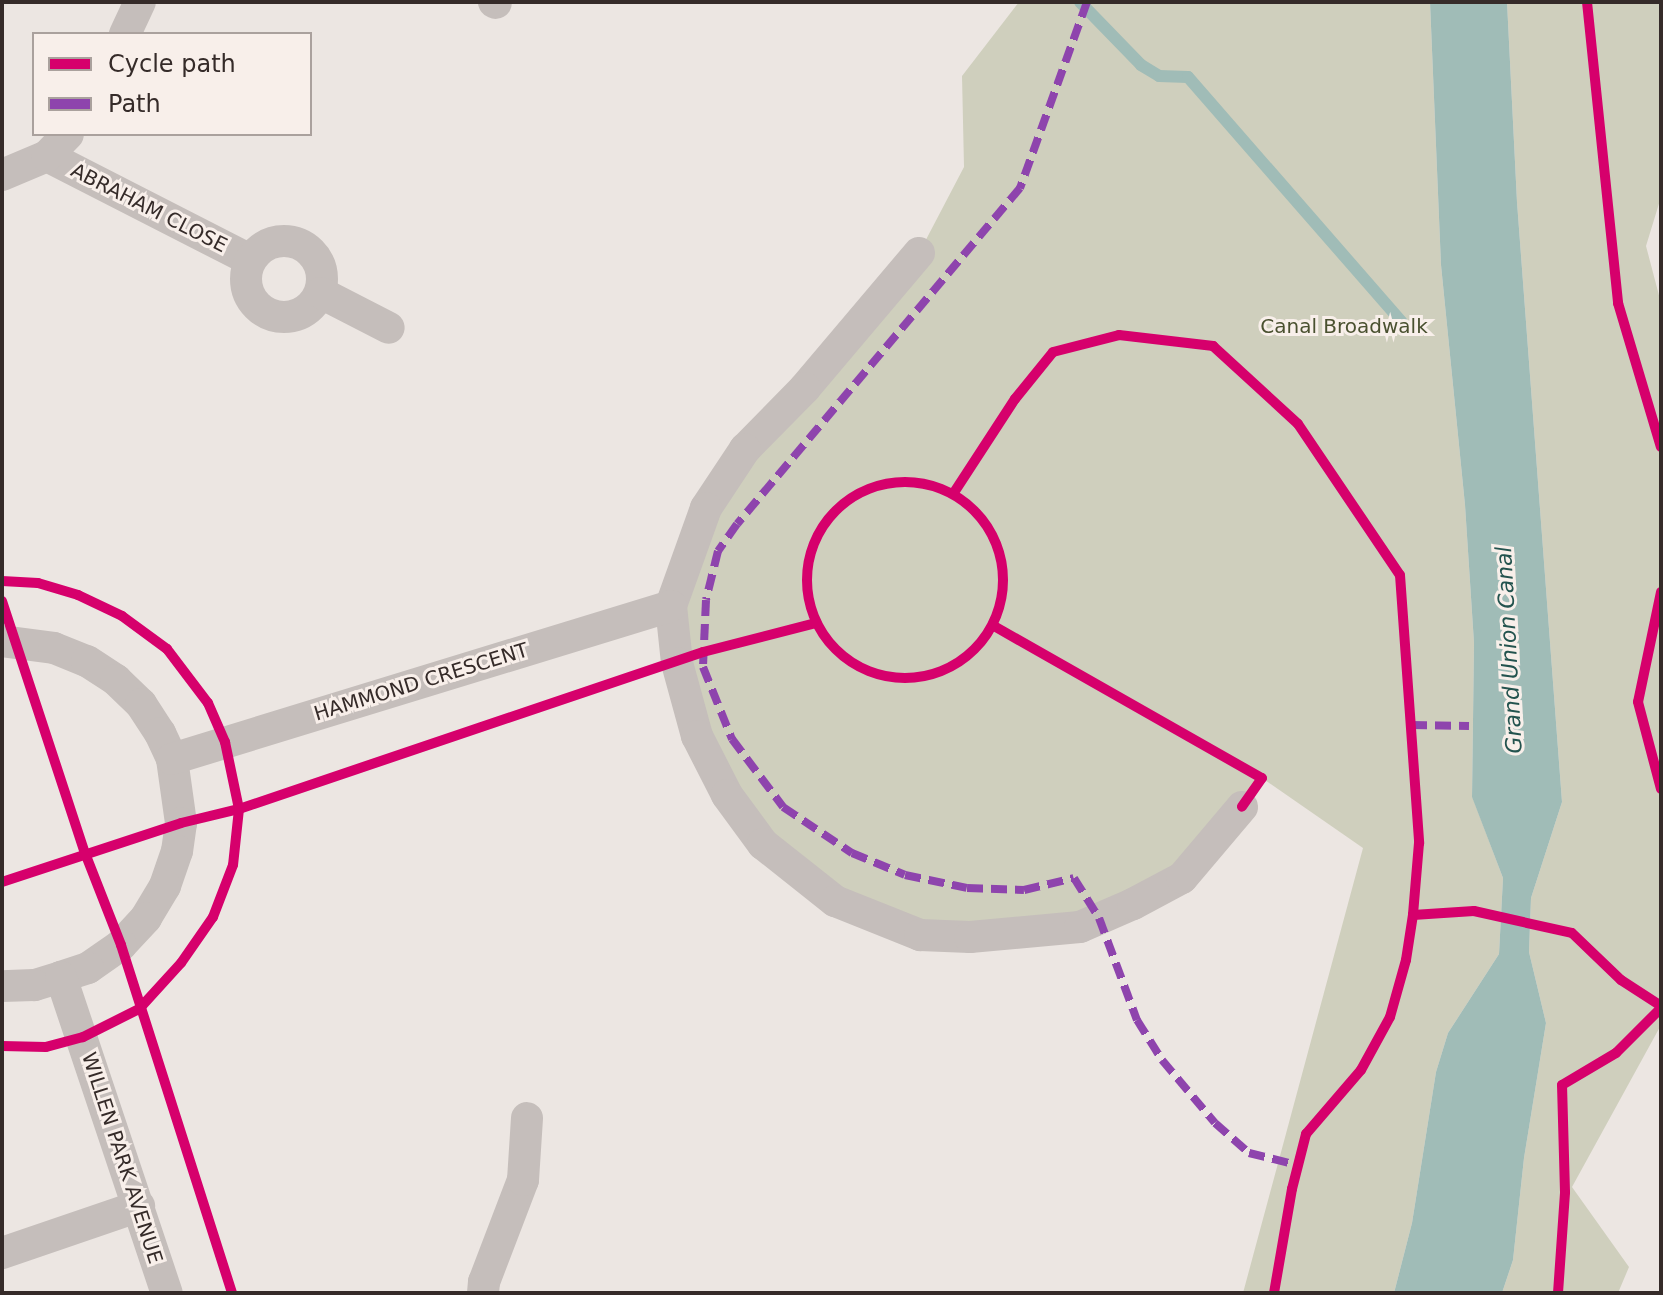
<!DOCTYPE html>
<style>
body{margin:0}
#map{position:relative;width:1663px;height:1295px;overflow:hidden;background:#ece6e2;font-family:"DejaVu Sans",sans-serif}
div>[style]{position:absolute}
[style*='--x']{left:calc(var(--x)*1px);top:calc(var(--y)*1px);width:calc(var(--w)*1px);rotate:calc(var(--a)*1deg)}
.green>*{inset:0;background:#cfcfbd}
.water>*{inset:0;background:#a0bcb7}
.stream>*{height:12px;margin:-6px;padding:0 6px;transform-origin:6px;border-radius:6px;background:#a0bcb7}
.street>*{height:32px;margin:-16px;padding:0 16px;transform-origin:16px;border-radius:16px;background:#c5bebb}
.street>.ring{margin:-16px;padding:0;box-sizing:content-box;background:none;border:32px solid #c5bebb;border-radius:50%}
.quiet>*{height:8px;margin-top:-4px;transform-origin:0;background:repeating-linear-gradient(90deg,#8e44ad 0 16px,transparent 0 24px)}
.cycleway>*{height:10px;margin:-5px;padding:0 5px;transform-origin:5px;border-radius:5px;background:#d6006c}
.cycleway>.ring{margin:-5px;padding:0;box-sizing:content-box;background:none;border:10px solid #d6006c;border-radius:50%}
span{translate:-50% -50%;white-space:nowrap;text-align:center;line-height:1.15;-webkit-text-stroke:6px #f8efea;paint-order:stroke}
.street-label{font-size:20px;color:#352b29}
.park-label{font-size:20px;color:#4a5130}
.water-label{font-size:22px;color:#23534e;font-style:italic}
.frame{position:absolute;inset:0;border:4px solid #352b29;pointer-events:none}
.legend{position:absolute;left:32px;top:32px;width:280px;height:104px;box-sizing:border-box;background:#f8efea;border:2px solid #aaa19d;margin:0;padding:10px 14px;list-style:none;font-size:24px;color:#352b29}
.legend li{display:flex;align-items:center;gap:16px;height:40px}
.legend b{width:40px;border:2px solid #aaa19d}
</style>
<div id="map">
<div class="green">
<div style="clip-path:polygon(1019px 2px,1430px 2px,1441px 265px,1465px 505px,1474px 643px,1472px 796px,1503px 878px,1499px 954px,1448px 1033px,1436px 1072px,1412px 1223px,1394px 1293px,1243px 1293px,1363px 848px,1262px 778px,1242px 807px,1133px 904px,970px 937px,835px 901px,727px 795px,671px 606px,706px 508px,919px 253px,964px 167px,962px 76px)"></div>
<div style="clip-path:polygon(1507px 2px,1661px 2px,1661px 197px,1646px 246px,1661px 303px,1661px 1025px,1572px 1187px,1629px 1267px,1618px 1293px,1502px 1293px,1513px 1260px,1524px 1158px,1546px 1023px,1529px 952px,1531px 898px,1562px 802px,1517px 202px)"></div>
</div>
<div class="water">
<div style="clip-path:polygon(1430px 2px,1507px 2px,1517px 202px,1562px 802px,1531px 898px,1529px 952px,1546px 1023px,1524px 1158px,1513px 1260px,1502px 1293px,1394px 1293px,1412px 1223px,1436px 1072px,1448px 1033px,1499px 954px,1503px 878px,1472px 797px,1474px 643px,1465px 505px,1441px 265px)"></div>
</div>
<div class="stream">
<div style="--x:1080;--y:2;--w:88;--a:45.9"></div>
<div style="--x:1141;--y:65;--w:21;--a:31"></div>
<div style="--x:1159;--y:76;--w:29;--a:2"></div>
<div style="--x:1188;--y:77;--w:325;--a:48.9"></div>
</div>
<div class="street">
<div style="--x:494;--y:2;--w:2;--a:27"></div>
<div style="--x:125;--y:34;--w:35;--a:-65"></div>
<div style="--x:47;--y:156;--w:228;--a:27.1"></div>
<div style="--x:2;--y:175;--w:49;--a:-22.9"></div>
<div style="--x:47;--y:156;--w:30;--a:-46"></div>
<div class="ring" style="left:246px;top:241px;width:44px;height:44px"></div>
<div style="--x:919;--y:253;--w:177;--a:130.2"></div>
<div style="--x:805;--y:388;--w:86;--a:134.5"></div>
<div style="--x:745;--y:449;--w:71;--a:123.5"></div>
<div style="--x:706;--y:508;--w:104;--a:109.7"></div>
<div style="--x:671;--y:606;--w:57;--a:84"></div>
<div style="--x:677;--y:663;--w:76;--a:74.7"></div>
<div style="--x:697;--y:736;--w:66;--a:63"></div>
<div style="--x:727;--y:795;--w:61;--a:53.7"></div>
<div style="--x:763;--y:844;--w:92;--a:38.4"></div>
<div style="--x:835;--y:901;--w:92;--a:21.8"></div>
<div style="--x:920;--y:935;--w:50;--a:2.3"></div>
<div style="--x:970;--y:937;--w:110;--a:-5.2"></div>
<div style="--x:1080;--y:927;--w:58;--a:-23.5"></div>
<div style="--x:1133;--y:904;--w:55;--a:-28"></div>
<div style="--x:1182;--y:878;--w:93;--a:-49.8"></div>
<div style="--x:321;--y:293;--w:76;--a:27.2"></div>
<div style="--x:2;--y:641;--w:52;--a:7.7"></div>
<div style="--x:54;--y:648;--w:35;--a:22"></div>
<div style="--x:87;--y:661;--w:35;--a:33"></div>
<div style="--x:116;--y:680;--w:35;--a:44"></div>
<div style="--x:141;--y:704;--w:35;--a:57"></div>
<div style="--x:160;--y:733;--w:29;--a:65"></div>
<div style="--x:172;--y:759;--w:65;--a:82"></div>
<div style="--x:181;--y:823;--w:28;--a:98"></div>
<div style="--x:177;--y:851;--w:37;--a:109"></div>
<div style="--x:165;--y:886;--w:37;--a:121"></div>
<div style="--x:146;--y:918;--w:37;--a:133"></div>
<div style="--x:121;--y:945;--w:40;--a:145.1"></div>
<div style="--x:88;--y:968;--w:28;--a:162"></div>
<div style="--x:61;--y:977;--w:28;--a:163"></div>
<div style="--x:34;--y:985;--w:32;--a:178"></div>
<div style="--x:172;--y:759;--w:522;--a:-17.05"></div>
<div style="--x:61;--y:977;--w:333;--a:71.5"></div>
<div style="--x:2;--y:1253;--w:145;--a:-18.9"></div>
<div style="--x:483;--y:1293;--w:11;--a:-85"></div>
<div style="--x:484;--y:1282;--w:109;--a:-69.1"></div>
<div style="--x:523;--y:1180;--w:62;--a:-86.3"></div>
</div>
<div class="quiet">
<div style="--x:1087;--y:2;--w:198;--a:109.8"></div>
<div style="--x:1020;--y:188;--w:439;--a:130.1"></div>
<div style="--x:737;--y:524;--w:33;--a:125"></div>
<div style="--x:718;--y:551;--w:50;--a:103.8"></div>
<div style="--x:706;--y:600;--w:67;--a:92.6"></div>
<div style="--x:703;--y:667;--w:78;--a:68.1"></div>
<div style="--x:732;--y:739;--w:85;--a:53.1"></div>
<div style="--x:783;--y:807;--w:83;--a:33.7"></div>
<div style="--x:852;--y:853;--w:57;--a:22.5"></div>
<div style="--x:905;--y:875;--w:63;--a:11.8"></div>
<div style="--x:967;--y:888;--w:57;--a:2"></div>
<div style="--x:1024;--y:890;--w:51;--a:-13.5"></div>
<div style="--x:1074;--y:878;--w:47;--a:58"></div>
<div style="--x:1099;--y:918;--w:109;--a:69.6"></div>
<div style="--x:1137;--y:1020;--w:47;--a:58"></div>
<div style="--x:1162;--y:1060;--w:82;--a:49.9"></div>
<div style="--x:1215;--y:1123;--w:45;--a:41.4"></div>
<div style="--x:1249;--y:1153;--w:49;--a:14"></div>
<div style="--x:1411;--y:725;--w:58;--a:1"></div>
</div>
<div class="cycleway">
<div style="--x:1587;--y:2;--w:303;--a:84.1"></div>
<div style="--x:1618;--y:303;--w:150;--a:73.4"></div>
<div class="ring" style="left:807px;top:482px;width:186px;height:186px"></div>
<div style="--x:955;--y:491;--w:110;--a:-56.9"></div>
<div style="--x:1015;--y:399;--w:60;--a:-51"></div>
<div style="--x:1053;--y:352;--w:68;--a:-14.4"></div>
<div style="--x:1119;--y:335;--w:95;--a:6.7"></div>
<div style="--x:1213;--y:346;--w:115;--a:42.5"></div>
<div style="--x:1298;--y:424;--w:182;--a:56"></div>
<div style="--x:1400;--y:575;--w:269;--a:85.9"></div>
<div style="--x:1419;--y:843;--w:72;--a:94.8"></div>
<div style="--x:2;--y:581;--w:36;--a:3"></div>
<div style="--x:38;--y:583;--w:42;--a:16.7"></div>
<div style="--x:78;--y:595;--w:49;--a:25.5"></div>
<div style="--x:122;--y:616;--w:56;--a:36.3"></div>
<div style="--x:167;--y:649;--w:68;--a:52.8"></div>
<div style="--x:208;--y:703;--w:43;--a:66.4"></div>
<div style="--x:225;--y:742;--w:68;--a:78.2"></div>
<div style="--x:239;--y:809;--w:56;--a:96.1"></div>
<div style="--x:233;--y:865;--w:56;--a:111"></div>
<div style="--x:213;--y:917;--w:56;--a:124.8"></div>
<div style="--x:181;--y:963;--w:62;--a:132.4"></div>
<div style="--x:139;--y:1009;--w:63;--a:153.4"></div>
<div style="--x:83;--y:1037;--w:38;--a:165"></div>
<div style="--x:46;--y:1047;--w:44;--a:-178.7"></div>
<div style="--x:1661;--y:592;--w:112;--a:101.8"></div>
<div style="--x:1638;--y:702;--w:90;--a:75.2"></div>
<div style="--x:2;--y:601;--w:265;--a:71.8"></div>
<div style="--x:85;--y:853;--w:99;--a:68.6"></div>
<div style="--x:121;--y:945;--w:365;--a:72.3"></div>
<div style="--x:994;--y:626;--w:308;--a:29.6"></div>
<div style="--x:1262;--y:778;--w:35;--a:125"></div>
<div style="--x:2;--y:882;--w:188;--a:-18.2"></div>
<div style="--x:181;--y:823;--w:60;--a:-13.6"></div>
<div style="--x:239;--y:809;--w:490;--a:-18.7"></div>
<div style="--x:703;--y:652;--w:117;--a:-14.4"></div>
<div style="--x:1274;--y:1293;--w:106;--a:-80.2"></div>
<div style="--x:1292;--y:1189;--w:57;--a:-75.7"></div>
<div style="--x:1306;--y:1134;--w:84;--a:-49.3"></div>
<div style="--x:1361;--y:1070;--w:60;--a:-61.3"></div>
<div style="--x:1390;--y:1017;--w:59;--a:-74.3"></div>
<div style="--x:1406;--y:960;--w:46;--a:-81.2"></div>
<div style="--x:1413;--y:915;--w:61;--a:-3.8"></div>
<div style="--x:1474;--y:911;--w:100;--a:12.7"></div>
<div style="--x:1572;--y:933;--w:68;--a:43.8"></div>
<div style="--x:1621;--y:980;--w:48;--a:33"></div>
<div style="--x:1558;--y:1293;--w:101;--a:-86"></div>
<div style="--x:1565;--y:1192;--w:107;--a:-91.6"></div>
<div style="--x:1562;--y:1085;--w:63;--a:-30.7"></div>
<div style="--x:1616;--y:1053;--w:64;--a:-45"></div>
</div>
<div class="street-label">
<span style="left:149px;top:208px;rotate:27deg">ABRAHAM CLOSE</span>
<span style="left:421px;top:682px;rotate:-17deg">HAMMOND CRESCENT</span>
<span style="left:122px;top:1158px;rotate:72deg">WILLEN PARK AVENUE</span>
</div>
<div class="park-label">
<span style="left:1344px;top:326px">Canal Broadwalk</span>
</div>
<div class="water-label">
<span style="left:1509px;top:650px;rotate:-93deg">Grand Union Canal</span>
</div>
<div class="frame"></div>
<ul class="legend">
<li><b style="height:10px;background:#d6006c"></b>Cycle path</li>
<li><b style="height:10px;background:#8e44ad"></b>Path</li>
</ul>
</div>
